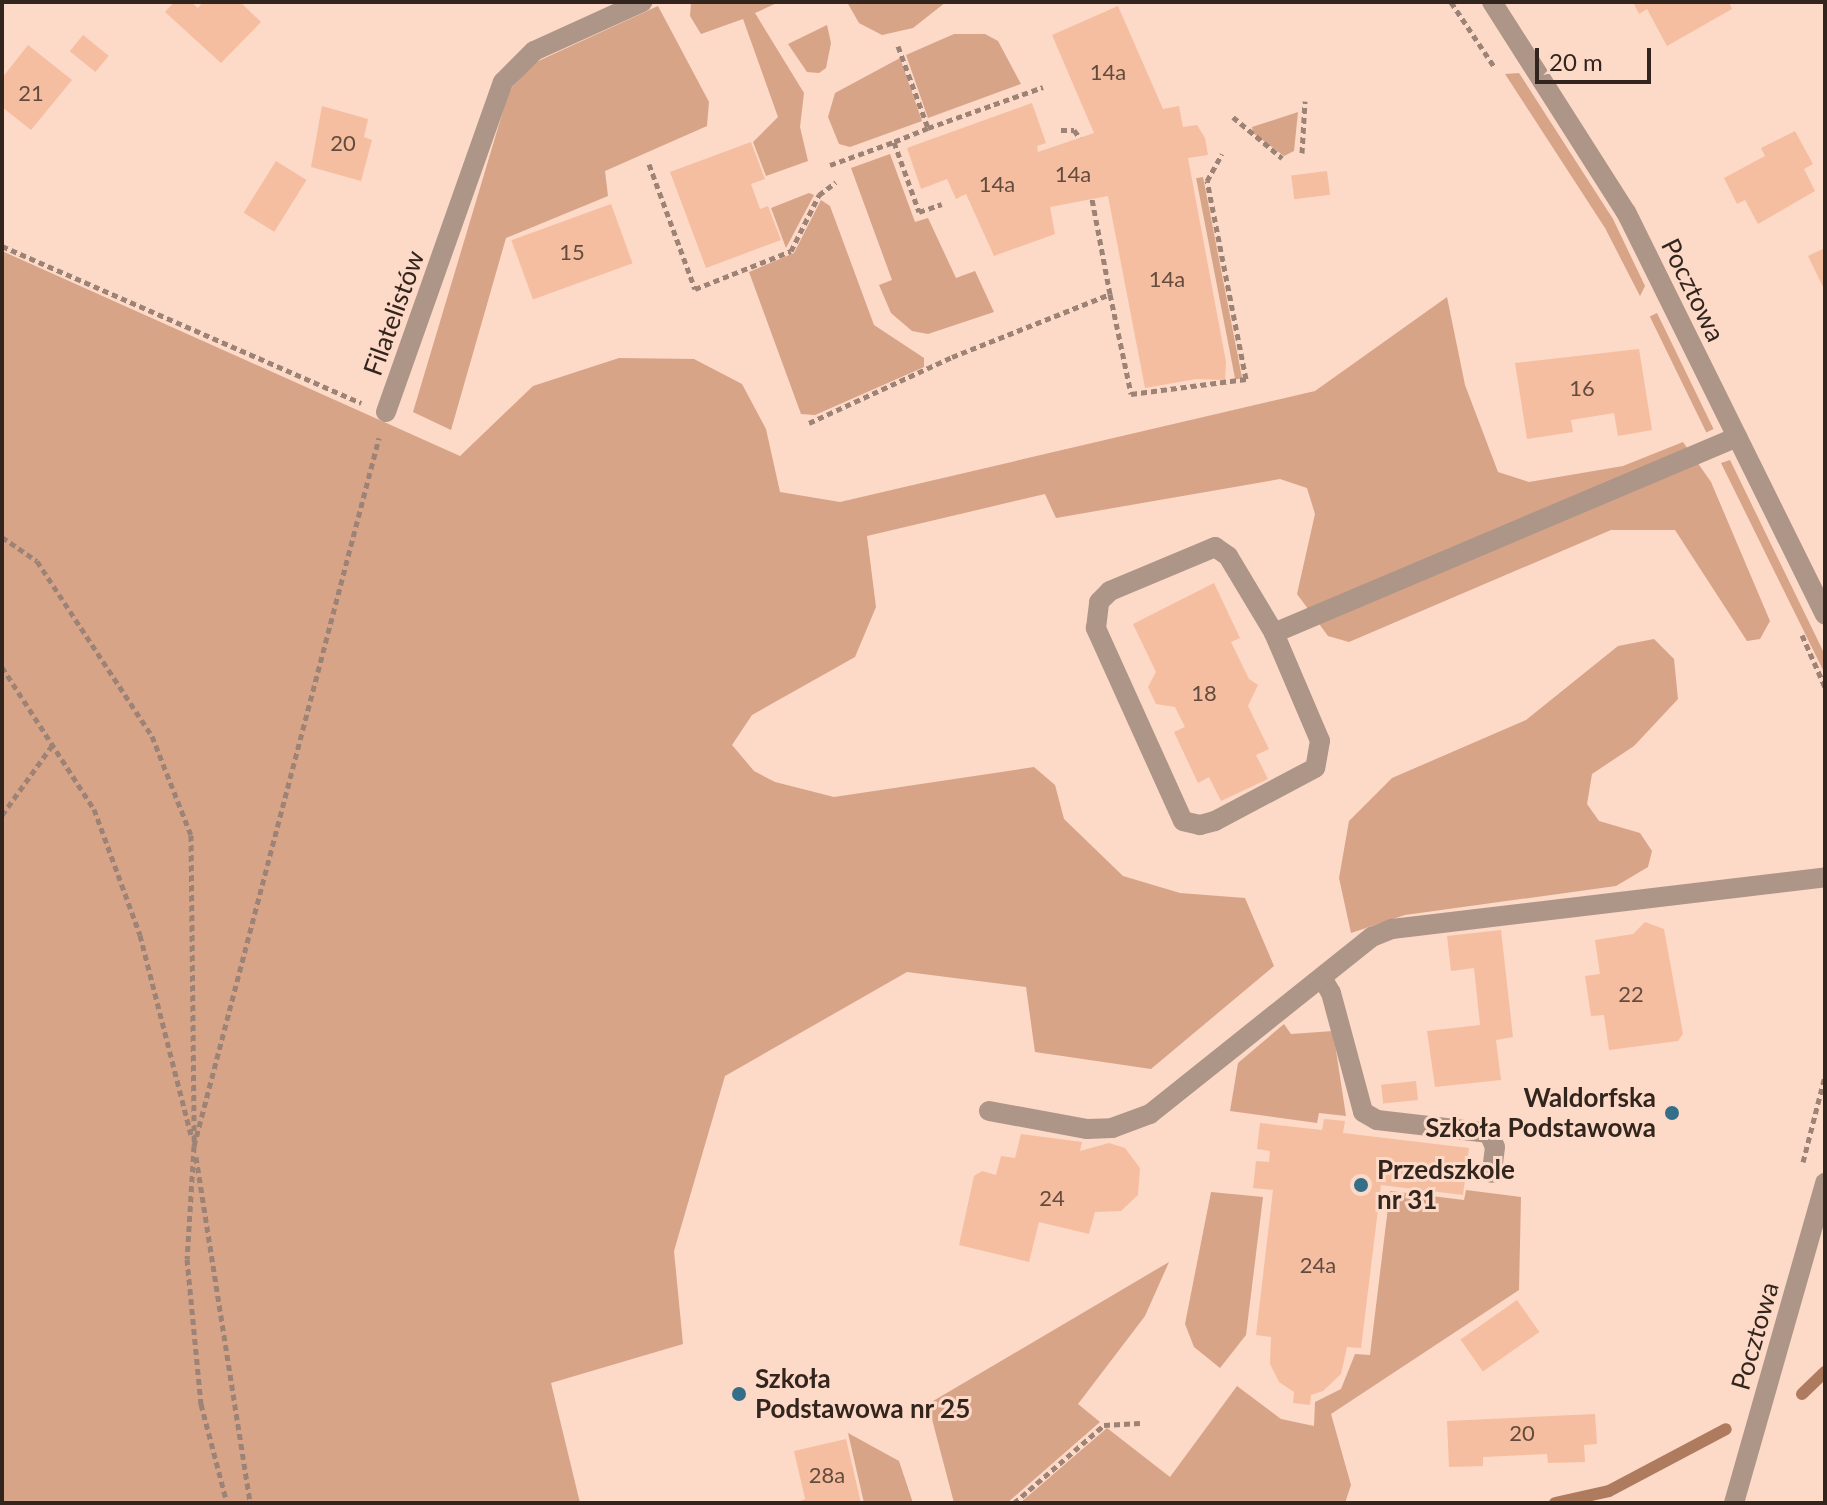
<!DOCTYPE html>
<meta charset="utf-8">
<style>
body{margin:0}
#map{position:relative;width:1827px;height:1505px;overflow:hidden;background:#fdd9c7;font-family:Lato,sans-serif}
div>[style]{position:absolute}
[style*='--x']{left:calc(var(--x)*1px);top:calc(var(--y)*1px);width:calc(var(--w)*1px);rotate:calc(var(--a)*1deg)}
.green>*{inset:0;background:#d7a488;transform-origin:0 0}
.stream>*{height:12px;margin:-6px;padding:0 6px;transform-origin:6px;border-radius:6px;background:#ae7b5e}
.building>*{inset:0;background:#f5bea0;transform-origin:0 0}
.path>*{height:5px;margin-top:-2.5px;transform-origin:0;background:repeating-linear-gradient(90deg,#9c8376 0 6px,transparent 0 10px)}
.service>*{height:20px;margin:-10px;padding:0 10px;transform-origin:10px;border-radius:10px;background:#ad9588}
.minor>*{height:20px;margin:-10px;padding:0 10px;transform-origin:10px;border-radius:10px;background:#ad9588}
.dots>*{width:22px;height:22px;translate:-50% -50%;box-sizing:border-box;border:4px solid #fdd9c7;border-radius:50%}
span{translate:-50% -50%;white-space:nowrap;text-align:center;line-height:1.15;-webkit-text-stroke:6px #fdd9c7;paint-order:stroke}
.number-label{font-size:22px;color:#634b3e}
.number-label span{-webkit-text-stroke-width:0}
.street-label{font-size:26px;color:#32251e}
.poi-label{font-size:26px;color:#32251e;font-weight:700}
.right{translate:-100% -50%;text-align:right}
.left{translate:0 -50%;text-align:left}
.frame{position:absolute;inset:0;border:4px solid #32251e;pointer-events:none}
.scale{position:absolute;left:1535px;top:48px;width:116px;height:36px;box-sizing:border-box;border:4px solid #32251e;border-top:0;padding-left:10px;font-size:24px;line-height:28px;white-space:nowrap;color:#32251e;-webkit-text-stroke:6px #fdd9c7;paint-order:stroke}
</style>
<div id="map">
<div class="green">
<div style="clip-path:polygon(691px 2px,779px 2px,755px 13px,804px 93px,800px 127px,808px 161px,766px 176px,753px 142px,778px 117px,743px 19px,701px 34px,690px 16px)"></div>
<div style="clip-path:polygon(847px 2px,946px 2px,913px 28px,882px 35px,859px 23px)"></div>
<div style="clip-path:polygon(658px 6px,709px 102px,707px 126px,605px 171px,608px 196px,506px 238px,451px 430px,413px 412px,509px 91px,534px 63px)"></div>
<div style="clip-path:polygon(827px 25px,831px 43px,826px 68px,819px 73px,807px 72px,788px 44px)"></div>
<div style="clip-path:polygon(954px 34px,985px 34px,998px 41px,1021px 84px,928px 118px,906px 55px)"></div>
<div style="clip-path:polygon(900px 58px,922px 121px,850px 147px,839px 144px,828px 117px,835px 93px)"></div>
<div style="clip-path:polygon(1519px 73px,1613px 219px,1645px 286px,1640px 296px,1605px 228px,1505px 74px)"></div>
<div style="clip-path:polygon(1298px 112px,1294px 151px,1284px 156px,1253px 133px,1252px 127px)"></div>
<div style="clip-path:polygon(890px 154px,915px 222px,928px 218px,956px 278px,975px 271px,994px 312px,928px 334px,912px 331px,891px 313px,879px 285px,892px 280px,851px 168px)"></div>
<div style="left:1203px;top:177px;width:205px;height:7px;rotate:79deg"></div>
<div style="clip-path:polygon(809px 193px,814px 195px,786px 248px,771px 208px)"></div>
<div style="clip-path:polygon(821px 200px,830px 206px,874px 325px,924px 358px,924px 367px,815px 415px,801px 414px,749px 272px,794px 253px)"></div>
<div style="clip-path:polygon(2px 251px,460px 456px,533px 386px,619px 358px,694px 359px,742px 384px,766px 429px,780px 492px,840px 502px,1315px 391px,1447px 297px,1465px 385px,1498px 472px,1529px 482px,1623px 466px,1683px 442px,1711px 482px,1770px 621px,1760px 639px,1747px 641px,1675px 530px,1611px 530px,1349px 642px,1328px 636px,1297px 594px,1315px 514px,1307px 488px,1280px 479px,1056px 518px,1045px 494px,867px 536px,876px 607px,855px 657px,752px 715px,732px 745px,754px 771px,775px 782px,834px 797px,1034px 767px,1055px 785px,1064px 819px,1123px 876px,1180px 893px,1245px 898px,1274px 966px,1151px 1069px,1035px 1052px,1026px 987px,907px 972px,725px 1076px,674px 1251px,683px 1344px,551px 1383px,580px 1503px,2px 1503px)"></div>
<div style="left:1657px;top:313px;width:129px;height:8px;rotate:64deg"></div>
<div style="clip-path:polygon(1730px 460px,1825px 655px,1825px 674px,1721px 463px)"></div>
<div style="clip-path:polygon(1654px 639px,1674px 659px,1678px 699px,1634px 746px,1592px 774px,1587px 804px,1599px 821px,1640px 833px,1652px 851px,1648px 867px,1616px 886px,1405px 915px,1351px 933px,1339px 878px,1349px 821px,1392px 778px,1526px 720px,1618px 646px)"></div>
<div style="clip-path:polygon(1284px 1024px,1291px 1034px,1333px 1031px,1346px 1116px,1319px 1113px,1317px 1123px,1230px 1111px,1238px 1063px)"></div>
<div style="clip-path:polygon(1466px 1190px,1521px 1197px,1519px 1290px,1331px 1414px,1351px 1485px,1345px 1503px,1020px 1503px,1107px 1428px,1170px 1477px,1237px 1386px,1281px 1419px,1314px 1426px,1315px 1402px,1341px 1389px,1355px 1354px,1370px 1355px,1390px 1191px,1464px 1200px)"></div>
<div style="clip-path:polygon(1211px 1192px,1263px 1197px,1246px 1335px,1220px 1368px,1194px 1347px,1185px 1324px)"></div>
<div style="clip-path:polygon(1169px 1262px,1145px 1316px,1078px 1404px,1100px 1422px,1007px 1503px,954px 1503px,928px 1404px)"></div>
<div style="clip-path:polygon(848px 1433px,899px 1461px,913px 1503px,864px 1503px)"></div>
</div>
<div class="stream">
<div style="--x:1802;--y:1394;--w:32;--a:-44"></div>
<div style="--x:1555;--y:1503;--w:55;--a:-12.5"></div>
<div style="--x:1609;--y:1491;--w:132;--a:-27.9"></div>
</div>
<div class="building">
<div style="clip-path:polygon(174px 2px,191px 2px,198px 8px,203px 2px,240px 2px,261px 22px,221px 63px,165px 12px)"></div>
<div style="clip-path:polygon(1633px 2px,1729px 2px,1732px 9px,1667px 46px,1647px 9px,1639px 14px)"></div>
<div style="clip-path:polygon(1118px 6px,1163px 109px,1179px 106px,1183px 127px,1197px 125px,1205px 138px,1208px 155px,1188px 158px,1226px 362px,1225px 380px,1196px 379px,1145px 388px,1108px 196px,1050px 207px,1055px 234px,994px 256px,966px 194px,956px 199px,947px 179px,921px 189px,907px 148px,1032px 103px,1046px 143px,1037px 146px,1038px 152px,1094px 133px,1052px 35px)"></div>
<div style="left:83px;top:35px;width:33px;height:21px;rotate:39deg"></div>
<div style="clip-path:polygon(28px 45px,72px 80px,31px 130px,2px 107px,2px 78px)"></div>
<div style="clip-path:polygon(322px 106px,368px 119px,364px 137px,372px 140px,361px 181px,311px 167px)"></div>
<div style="clip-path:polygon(1795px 131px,1813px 164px,1804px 169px,1815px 191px,1758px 224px,1745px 200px,1737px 204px,1724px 178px,1765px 156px,1761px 148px)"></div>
<div style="clip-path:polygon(751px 142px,765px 179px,751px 184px,760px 209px,768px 206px,781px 240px,706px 268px,670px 172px)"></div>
<div style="left:276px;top:161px;width:36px;height:61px;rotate:32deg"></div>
<div style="left:1327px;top:171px;width:24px;height:36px;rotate:83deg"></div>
<div style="left:611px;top:204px;width:63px;height:106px;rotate:70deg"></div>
<div style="clip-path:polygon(1825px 248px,1825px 291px,1808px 256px)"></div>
<div style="clip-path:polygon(1639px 349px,1652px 430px,1618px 436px,1614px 413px,1571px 420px,1573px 432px,1527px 439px,1515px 363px)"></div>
<div style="clip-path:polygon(1214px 583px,1240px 638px,1231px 642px,1249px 679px,1258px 685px,1248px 706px,1269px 749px,1256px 755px,1268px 779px,1221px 801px,1209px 777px,1198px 783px,1174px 732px,1185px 727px,1175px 707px,1156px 704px,1148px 687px,1156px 672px,1133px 624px)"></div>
<div style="clip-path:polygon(1645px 922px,1664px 929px,1683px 1034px,1678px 1041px,1609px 1050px,1604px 1015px,1591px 1016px,1585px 976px,1600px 974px,1595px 940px,1633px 934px)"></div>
<div style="clip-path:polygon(1501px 930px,1513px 1037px,1496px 1040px,1501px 1080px,1435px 1087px,1427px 1031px,1480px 1025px,1474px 968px,1451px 971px,1447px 936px)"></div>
<div style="left:1416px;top:1081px;width:19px;height:35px;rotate:84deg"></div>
<div style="clip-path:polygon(1324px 1119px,1345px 1121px,1343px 1133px,1469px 1148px,1463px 1195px,1381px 1185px,1361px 1348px,1347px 1347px,1341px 1374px,1323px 1391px,1311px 1395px,1310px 1405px,1293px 1403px,1294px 1392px,1279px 1382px,1270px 1364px,1271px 1337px,1256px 1335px,1273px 1190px,1253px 1188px,1256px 1161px,1269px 1162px,1270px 1151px,1257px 1149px,1260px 1123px,1322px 1130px)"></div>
<div style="clip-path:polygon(1021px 1134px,1082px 1142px,1080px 1151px,1109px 1143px,1125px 1148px,1140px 1168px,1138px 1195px,1121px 1211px,1095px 1212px,1089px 1234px,1039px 1222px,1029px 1262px,959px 1245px,974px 1176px,982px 1171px,996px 1175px,1001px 1156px,1015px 1158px)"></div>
<div style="left:1517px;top:1300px;width:39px;height:69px;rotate:55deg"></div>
<div style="clip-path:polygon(1595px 1414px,1597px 1444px,1584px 1445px,1585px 1462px,1548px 1463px,1547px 1454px,1483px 1457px,1483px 1466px,1449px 1467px,1447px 1421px)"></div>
<div style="clip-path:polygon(846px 1439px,861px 1503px,795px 1503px,805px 1499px,794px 1451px)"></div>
</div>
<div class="path">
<div style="--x:1451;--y:2;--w:79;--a:56.3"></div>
<div style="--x:898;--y:46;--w:87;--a:69.9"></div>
<div style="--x:928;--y:128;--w:37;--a:158"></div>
<div style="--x:894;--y:142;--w:74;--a:70.3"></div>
<div style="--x:919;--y:212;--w:24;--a:-19"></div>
<div style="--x:1233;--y:117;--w:64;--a:39.9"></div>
<div style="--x:928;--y:128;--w:122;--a:-19.6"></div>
<div style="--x:1061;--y:130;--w:13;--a:0"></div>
<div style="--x:1074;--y:130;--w:10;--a:53"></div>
<div style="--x:1302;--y:153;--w:52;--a:-86.7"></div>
<div style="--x:649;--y:164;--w:133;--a:69.8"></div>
<div style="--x:695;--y:289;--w:103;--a:-21.6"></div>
<div style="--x:791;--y:251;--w:63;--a:-63.4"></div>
<div style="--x:819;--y:195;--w:21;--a:-37"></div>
<div style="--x:830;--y:165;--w:68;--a:-19.8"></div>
<div style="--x:2;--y:246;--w:392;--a:23.6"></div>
<div style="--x:1110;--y:294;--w:102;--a:78.1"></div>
<div style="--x:1131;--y:394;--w:116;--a:-7.4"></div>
<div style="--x:1246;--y:379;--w:202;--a:-101.1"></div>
<div style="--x:1207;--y:181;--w:31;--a:-61"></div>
<div style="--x:809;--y:423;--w:157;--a:-24.8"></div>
<div style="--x:952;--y:357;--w:170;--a:-21.7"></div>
<div style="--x:1110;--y:294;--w:97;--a:-100.7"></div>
<div style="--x:2;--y:537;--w:42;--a:34.4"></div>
<div style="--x:37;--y:561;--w:209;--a:56.7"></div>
<div style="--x:152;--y:736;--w:106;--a:68.5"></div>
<div style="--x:191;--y:835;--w:311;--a:89.4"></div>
<div style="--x:194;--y:1146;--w:113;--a:93.5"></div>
<div style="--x:187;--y:1259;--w:146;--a:84.5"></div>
<div style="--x:201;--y:1404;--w:102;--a:75.3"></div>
<div style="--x:1802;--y:635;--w:57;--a:66.1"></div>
<div style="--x:2;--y:667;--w:169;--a:57.1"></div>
<div style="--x:94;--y:809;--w:134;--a:69.9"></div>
<div style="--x:140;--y:935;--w:206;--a:75.7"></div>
<div style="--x:2;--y:815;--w:89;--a:-54.2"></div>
<div style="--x:194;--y:1146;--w:732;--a:-75.36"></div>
<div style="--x:196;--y:1157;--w:350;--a:81.1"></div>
<div style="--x:1803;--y:1162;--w:89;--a:-75.7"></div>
<div style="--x:1014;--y:1503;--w:119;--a:-40.9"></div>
<div style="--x:1104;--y:1425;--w:36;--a:-3"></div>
</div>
<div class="service">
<div style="--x:1274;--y:633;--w:117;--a:66.9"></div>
<div style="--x:1320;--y:741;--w:27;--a:100"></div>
<div style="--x:1315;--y:768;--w:113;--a:152.1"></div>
<div style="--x:1215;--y:821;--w:16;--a:165"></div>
<div style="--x:1200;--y:825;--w:17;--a:-167"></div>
<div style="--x:1183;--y:821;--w:212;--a:-114.3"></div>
<div style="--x:1096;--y:628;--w:26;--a:-83"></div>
<div style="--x:1099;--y:602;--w:16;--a:-45"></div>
<div style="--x:1110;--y:591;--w:114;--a:-22.7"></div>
<div style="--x:1215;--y:547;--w:16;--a:35"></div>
<div style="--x:1228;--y:556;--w:90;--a:59.1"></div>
<div style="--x:1274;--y:633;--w:503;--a:-22.94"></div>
<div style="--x:1322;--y:978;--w:17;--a:59"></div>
<div style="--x:1331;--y:993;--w:123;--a:74.9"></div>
<div style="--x:1363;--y:1112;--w:16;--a:30"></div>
<div style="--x:1377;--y:1120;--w:113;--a:6.6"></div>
<div style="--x:1489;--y:1133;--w:15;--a:67"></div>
<div style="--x:1495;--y:1147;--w:26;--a:97"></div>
<div style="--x:989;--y:1111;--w:100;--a:10.4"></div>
<div style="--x:1087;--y:1129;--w:25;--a:-2"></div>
<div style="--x:1112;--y:1128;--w:40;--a:-20.2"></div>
<div style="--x:1150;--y:1114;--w:284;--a:-38.6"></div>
<div style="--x:1372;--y:937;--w:22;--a:-22"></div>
<div style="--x:1392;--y:929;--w:436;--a:-6.8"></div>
</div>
<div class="minor">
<div style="--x:1492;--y:2;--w:249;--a:57.5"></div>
<div style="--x:1626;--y:212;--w:449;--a:63.7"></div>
<div style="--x:386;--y:412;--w:350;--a:-70.5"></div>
<div style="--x:503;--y:82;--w:44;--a:-45"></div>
<div style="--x:534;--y:51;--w:119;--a:-24.4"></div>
<div style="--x:1734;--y:1503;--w:333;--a:-74.1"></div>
</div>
<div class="dots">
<div style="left:1672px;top:1113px;background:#356e88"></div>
<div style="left:1361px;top:1185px;background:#356e88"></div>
<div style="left:739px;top:1394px;background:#356e88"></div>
</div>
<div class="number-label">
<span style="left:1108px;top:72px">14a</span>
<span style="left:31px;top:93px">21</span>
<span style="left:343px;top:143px">20</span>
<span style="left:1073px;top:174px">14a</span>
<span style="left:997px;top:184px">14a</span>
<span style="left:572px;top:252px">15</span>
<span style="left:1167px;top:279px">14a</span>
<span style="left:1582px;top:388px">16</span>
<span style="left:1204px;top:693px">18</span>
<span style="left:1631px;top:994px">22</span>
<span style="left:1052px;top:1198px">24</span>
<span style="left:1318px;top:1265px">24a</span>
<span style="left:1522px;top:1433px">20</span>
<span style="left:827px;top:1475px">28a</span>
</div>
<div class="street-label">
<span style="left:1693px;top:290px;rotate:64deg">Pocztowa</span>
<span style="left:394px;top:313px;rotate:-70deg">Filatelistów</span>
<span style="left:1755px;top:1336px;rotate:-74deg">Pocztowa</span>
</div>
<div class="poi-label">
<span class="right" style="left:1656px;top:1113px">Waldorfska<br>Szkoła Podstawowa</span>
<span class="left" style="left:1377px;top:1185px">Przedszkole<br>nr 31</span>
<span class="left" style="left:755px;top:1394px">Szkoła<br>Podstawowa nr 25</span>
</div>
<div class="frame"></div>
<div class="scale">20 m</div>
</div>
